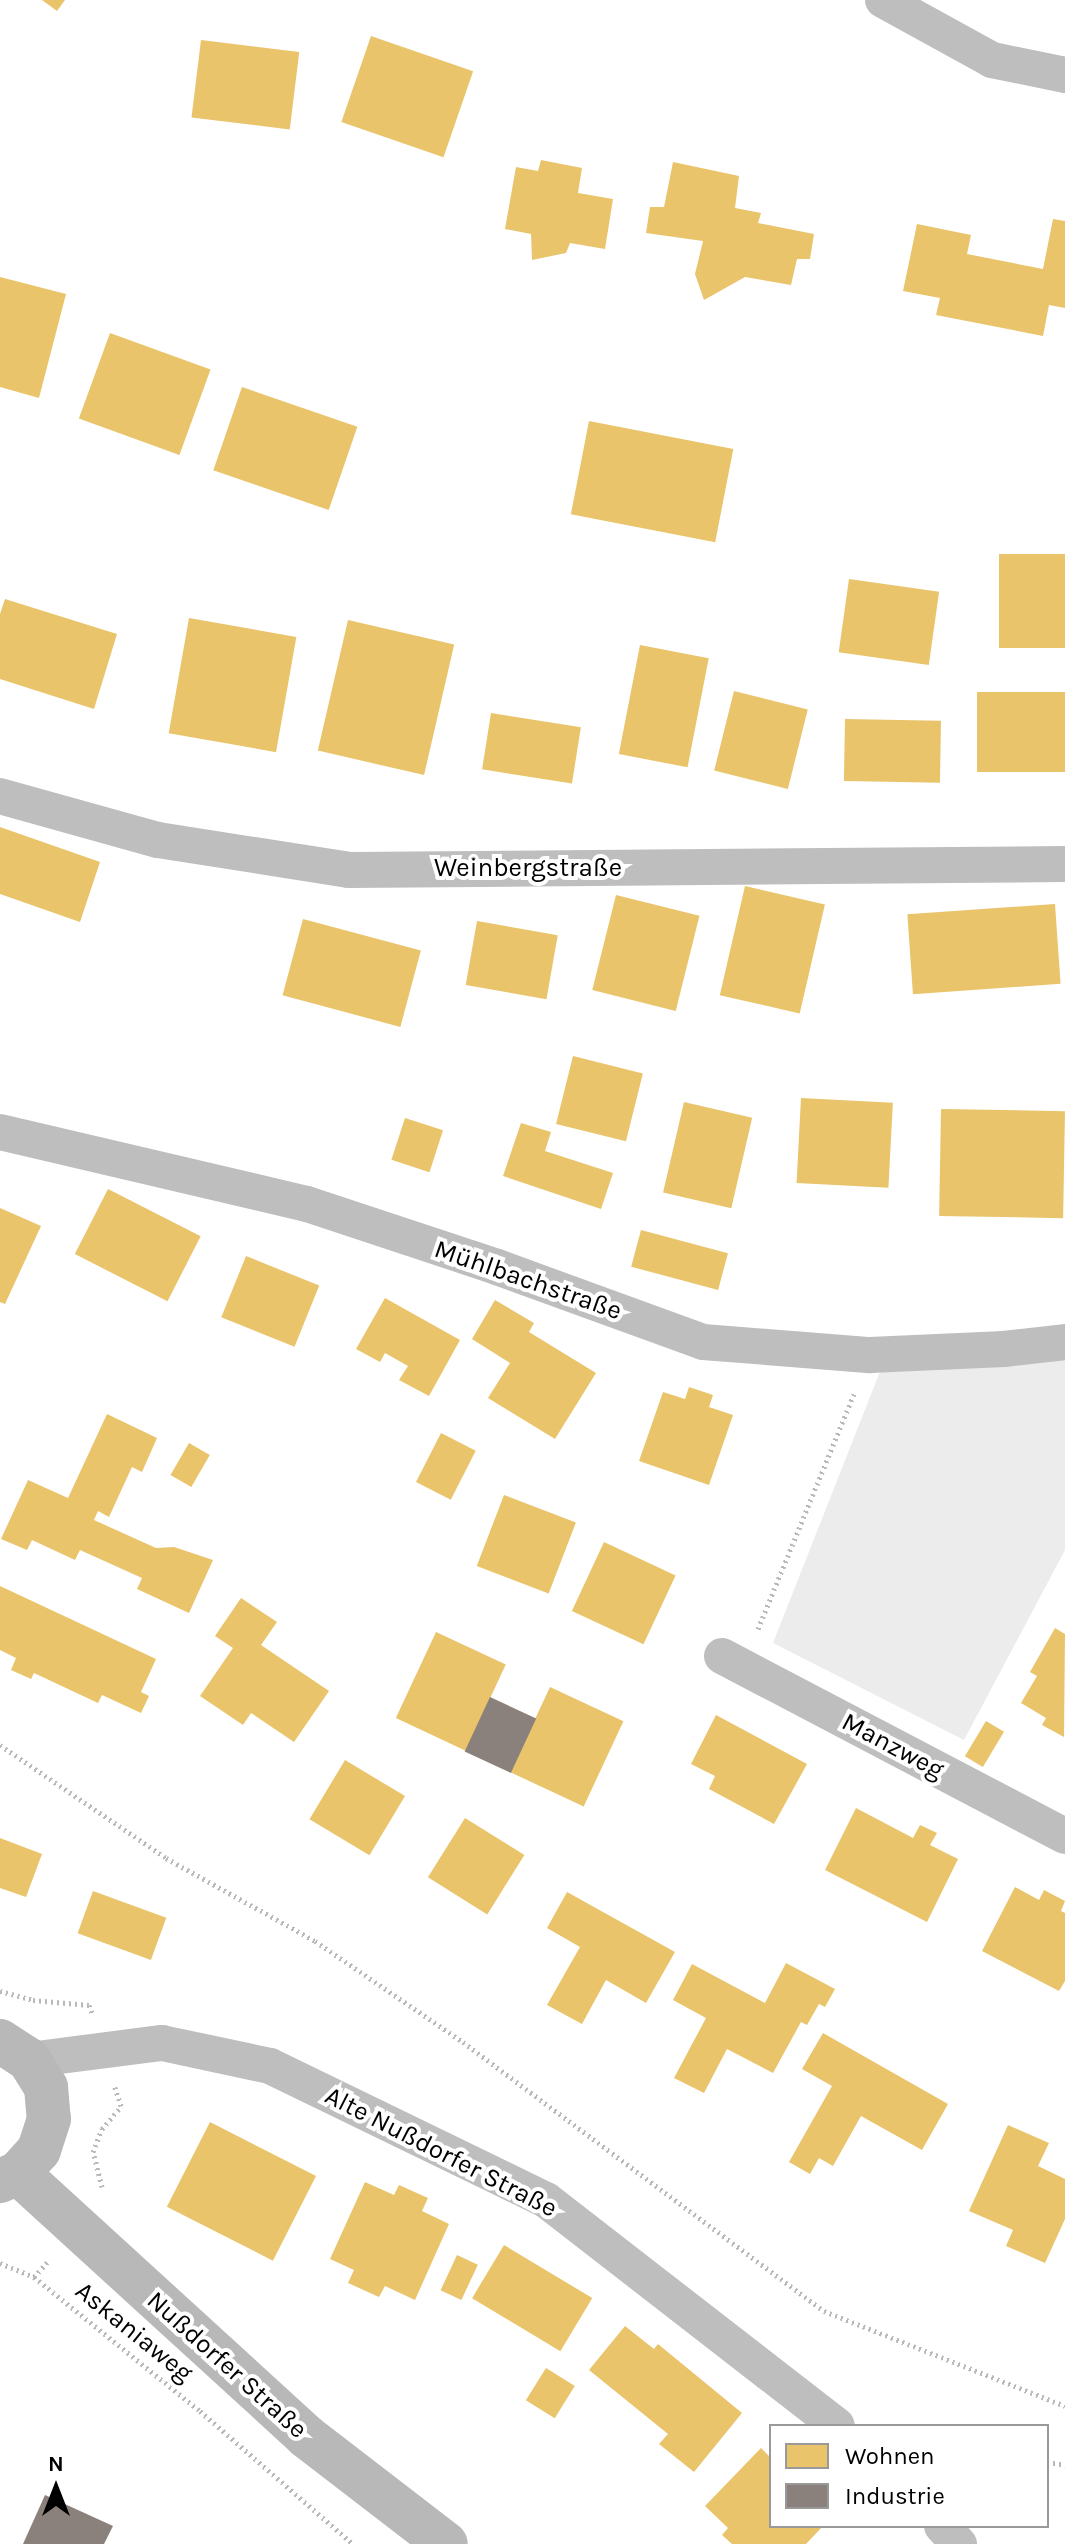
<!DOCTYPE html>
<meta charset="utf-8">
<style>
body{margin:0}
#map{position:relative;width:1065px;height:2544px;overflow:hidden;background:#fff;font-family:Karla,sans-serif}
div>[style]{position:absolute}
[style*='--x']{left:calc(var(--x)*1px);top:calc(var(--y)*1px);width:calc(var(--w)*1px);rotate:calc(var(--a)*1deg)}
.green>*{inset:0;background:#ececec}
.homes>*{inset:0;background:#e9c46a;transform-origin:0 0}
.industry>*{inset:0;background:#8a817c;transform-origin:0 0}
.path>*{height:5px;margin-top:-2.5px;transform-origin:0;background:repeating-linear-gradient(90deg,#b9b9b9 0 2px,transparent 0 6px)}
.street>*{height:36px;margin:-18px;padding:0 18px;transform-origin:18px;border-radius:18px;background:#bebebe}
.secondary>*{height:44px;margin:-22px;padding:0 22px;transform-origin:22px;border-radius:22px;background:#b8b8b8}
span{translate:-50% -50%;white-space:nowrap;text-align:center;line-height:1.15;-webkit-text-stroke:8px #fff;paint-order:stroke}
.street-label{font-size:26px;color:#000}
.legend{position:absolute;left:769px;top:2424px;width:280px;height:104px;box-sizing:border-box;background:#fff;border:2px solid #999;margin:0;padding:10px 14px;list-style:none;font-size:24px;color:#000}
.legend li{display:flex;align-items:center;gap:16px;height:40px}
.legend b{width:40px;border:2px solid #999}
.north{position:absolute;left:16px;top:2448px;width:80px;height:80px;-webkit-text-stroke:6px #fff;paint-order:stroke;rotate:0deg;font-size:22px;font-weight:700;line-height:32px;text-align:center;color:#000}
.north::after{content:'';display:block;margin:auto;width:28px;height:36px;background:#000;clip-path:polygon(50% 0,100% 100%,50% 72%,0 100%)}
</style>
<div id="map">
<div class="green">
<div style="clip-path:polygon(1065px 1351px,1065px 1550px,964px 1740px,773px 1643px,881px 1369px)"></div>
</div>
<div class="homes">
<div style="clip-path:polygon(42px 0,65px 0,57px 11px)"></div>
<div style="left:371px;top:36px;width:108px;height:91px;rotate:19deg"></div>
<div style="left:201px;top:40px;width:99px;height:78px;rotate:7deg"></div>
<div style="clip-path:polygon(541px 160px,582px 168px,578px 193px,613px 199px,605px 249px,570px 243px,566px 253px,532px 260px,531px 234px,505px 229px,516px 167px,538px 171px)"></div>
<div style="clip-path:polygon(673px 162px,739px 176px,735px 208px,761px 213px,758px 223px,814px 234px,810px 259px,797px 259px,791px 285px,745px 277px,704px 300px,695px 274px,703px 241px,646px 233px,650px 207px,664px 207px)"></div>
<div style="clip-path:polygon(1053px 219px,1065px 221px,1065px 308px,1049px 305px,1043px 336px,936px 315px,940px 298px,903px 291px,917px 224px,971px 235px,967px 254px,1043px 269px)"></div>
<div style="clip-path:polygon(0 277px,66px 294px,39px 398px,0 387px)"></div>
<div style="left:110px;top:333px;width:107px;height:91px;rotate:20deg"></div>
<div style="left:242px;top:387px;width:122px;height:88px;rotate:19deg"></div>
<div style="left:589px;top:421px;width:147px;height:95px;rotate:11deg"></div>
<div style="left:1065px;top:554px;width:94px;height:66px;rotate:90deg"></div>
<div style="left:849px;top:579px;width:91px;height:74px;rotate:8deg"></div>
<div style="clip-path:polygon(5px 599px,117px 634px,94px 709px,0 679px,0 614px)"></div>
<div style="left:189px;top:618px;width:109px;height:117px;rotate:10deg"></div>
<div style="left:348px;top:620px;width:109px;height:134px;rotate:13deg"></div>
<div style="left:640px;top:645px;width:70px;height:111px;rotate:11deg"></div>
<div style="left:734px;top:691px;width:76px;height:82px;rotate:14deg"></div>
<div style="left:1065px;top:692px;width:80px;height:88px;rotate:90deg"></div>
<div style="left:491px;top:713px;width:91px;height:57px;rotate:9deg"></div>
<div style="left:845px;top:719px;width:96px;height:62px;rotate:1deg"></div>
<div style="clip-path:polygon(0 827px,100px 862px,80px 922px,0 894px)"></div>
<div style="left:745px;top:886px;width:82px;height:112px;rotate:13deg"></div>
<div style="left:616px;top:895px;width:86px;height:98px;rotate:14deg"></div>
<div style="left:1055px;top:904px;width:80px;height:148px;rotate:86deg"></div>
<div style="left:303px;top:919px;width:122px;height:79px;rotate:15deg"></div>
<div style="left:477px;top:921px;width:82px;height:65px;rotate:10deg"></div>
<div style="left:573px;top:1056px;width:72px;height:70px;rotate:14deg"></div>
<div style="left:801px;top:1098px;width:92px;height:85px;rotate:3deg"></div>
<div style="left:684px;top:1102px;width:70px;height:93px;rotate:13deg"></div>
<div style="left:941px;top:1109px;width:124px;height:107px;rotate:1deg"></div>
<div style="left:405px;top:1118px;width:40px;height:44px;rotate:18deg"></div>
<div style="clip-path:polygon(521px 1123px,551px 1132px,545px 1151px,613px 1173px,601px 1209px,503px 1176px)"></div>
<div style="left:108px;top:1189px;width:104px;height:73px;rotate:27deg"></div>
<div style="clip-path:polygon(0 1208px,41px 1226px,5px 1304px,0 1302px)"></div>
<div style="left:641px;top:1230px;width:90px;height:38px;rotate:15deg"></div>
<div style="left:246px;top:1256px;width:79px;height:66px;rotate:22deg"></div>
<div style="clip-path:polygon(385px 1298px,460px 1340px,429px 1396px,399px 1380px,408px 1366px,385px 1353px,380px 1362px,356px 1349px)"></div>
<div style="clip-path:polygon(495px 1300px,534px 1323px,529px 1332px,596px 1373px,555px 1439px,488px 1398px,510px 1363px,472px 1339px)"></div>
<div style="clip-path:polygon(689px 1387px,713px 1395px,709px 1407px,733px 1415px,709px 1485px,639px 1461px,663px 1392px,685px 1399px)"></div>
<div style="clip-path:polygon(107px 1414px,157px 1438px,142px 1472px,132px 1467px,109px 1517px,98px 1511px,94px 1520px,156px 1548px,174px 1547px,213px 1560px,189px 1613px,137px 1589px,142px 1578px,80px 1550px,75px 1560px,32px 1540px,27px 1550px,1px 1539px,28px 1480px,68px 1498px)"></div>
<div style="left:441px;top:1433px;width:39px;height:55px;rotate:27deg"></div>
<div style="left:189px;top:1443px;width:24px;height:37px;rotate:30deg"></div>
<div style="left:504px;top:1495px;width:77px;height:76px;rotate:21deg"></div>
<div style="left:604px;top:1542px;width:79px;height:76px;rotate:25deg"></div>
<div style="clip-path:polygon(0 1586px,156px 1659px,141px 1692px,149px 1696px,141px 1713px,102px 1695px,98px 1703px,34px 1673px,31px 1679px,11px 1670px,16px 1658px,0 1650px)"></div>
<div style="clip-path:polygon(241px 1598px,277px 1622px,261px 1645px,329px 1691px,294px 1742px,251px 1713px,243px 1725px,200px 1696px,233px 1648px,215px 1636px)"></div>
<div style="clip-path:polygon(1055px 1628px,1065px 1634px,1064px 1737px,1042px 1725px,1046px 1718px,1021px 1703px,1037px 1676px,1030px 1672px)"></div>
<div style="left:436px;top:1632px;width:77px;height:95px;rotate:25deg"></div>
<div style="left:550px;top:1687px;width:81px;height:94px;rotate:25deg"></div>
<div style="clip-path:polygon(716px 1715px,807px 1764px,774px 1824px,709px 1789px,715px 1776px,691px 1764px)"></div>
<div style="left:986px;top:1721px;width:21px;height:41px;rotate:31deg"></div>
<div style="left:345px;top:1760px;width:70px;height:69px;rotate:31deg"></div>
<div style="clip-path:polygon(856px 1808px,913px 1838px,920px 1825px,937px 1833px,930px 1845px,958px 1859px,927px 1922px,825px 1870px)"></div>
<div style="left:465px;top:1818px;width:70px;height:70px;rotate:32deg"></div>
<div style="clip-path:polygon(0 1838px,42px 1854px,26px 1897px,0 1888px)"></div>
<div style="clip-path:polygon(1015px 1887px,1039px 1900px,1044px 1890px,1065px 1901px,1061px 1911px,1065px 1913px,1065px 1981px,1059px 1991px,982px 1951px)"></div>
<div style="left:93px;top:1891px;width:78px;height:45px;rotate:20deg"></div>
<div style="clip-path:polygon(567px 1892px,675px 1952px,646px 2003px,606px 1980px,582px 2024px,547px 2005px,580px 1947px,547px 1928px)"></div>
<div style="clip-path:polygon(786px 1963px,835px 1989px,825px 2007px,819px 2004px,807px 2025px,801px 2022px,773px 2073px,727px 2049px,704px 2093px,674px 2078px,706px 2018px,673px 2000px,692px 1964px,765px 2003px)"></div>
<div style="clip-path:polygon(823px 2033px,948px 2104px,922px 2150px,861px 2116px,833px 2166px,819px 2158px,810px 2174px,789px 2162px,832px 2086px,802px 2069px)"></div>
<div style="left:210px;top:2122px;width:119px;height:95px;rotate:27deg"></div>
<div style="clip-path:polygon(1008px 2125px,1049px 2143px,1038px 2166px,1065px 2179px,1065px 2219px,1045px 2263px,1006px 2246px,1013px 2230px,969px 2211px)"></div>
<div style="clip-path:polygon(365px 2182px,394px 2195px,399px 2185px,428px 2198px,422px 2211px,449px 2224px,415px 2300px,385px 2286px,379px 2297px,348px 2283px,354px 2270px,330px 2259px)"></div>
<div style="left:504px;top:2245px;width:103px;height:62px;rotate:31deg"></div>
<div style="left:457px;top:2255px;width:23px;height:39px;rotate:25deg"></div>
<div style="clip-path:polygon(625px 2326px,654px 2349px,658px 2344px,742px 2413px,694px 2472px,659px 2444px,668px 2434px,589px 2370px)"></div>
<div style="left:546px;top:2368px;width:34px;height:38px;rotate:32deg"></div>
<div style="clip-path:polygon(761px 2448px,771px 2458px,771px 2526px,823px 2526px,806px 2544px,732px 2544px,722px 2535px,728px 2528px,705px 2506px)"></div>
</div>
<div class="industry">
<div style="left:490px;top:1697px;width:51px;height:60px;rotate:25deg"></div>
<div style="clip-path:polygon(45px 2495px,113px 2526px,104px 2544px,23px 2544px)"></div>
</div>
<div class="path">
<div style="--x:758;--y:1629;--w:254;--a:-67.8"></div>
<div style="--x:0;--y:1745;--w:201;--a:34.2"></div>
<div style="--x:166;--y:1858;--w:171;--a:29.1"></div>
<div style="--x:315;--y:1941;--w:179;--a:34.3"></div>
<div style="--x:463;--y:2042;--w:450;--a:36.7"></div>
<div style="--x:824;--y:2311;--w:259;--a:21.5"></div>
<div style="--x:0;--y:1991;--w:34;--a:15"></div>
<div style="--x:33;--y:2000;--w:56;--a:5.1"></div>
<div style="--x:89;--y:2005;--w:9;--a:69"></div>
<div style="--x:102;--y:2187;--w:36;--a:-104"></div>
<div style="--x:93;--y:2152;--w:25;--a:-69"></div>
<div style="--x:102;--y:2129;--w:30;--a:-50"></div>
<div style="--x:121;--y:2106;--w:20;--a:-108"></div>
<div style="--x:0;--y:2263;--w:37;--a:22"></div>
<div style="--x:34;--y:2277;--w:213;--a:38.9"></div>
<div style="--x:200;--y:2411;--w:203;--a:41"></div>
<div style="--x:34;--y:2277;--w:24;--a:-48"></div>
<div style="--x:1047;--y:2462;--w:18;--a:9"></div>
</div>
<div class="street">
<div style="--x:883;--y:0;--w:124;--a:28.8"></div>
<div style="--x:992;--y:60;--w:75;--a:11.6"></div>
<div style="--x:0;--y:796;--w:164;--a:15.6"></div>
<div style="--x:158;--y:840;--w:193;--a:8.9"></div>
<div style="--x:349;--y:870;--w:716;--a:-0.48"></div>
<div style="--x:0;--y:1132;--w:315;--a:13.2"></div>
<div style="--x:307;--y:1204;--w:200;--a:18.3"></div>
<div style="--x:497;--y:1267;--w:219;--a:20"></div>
<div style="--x:703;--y:1342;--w:168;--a:4.5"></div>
<div style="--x:870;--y:1355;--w:134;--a:-2.6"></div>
<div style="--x:1004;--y:1349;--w:61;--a:-6.5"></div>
<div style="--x:722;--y:1656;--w:387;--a:27.7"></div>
<div style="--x:29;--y:2060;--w:134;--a:-7.3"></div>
<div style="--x:162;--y:2043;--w:110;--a:12"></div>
<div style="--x:270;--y:2066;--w:307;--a:25.9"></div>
<div style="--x:546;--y:2200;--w:368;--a:37.8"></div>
<div style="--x:942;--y:2526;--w:25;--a:47"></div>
</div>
<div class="secondary">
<div style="--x:0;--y:2041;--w:35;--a:33"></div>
<div style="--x:29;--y:2060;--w:32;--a:58"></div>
<div style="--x:46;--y:2087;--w:32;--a:85"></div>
<div style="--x:49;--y:2119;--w:33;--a:108"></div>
<div style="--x:39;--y:2150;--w:31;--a:132"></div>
<div style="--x:18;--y:2173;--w:20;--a:156"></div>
<div style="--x:18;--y:2173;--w:391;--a:42.4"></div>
<div style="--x:307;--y:2437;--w:175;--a:37.6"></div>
</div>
<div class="street-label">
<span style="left:528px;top:868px">Weinbergstraße</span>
<span style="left:528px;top:1280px;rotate:19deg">Mühlbachstraße</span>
<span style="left:893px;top:1746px;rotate:28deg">Manzweg</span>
<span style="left:441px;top:2152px;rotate:27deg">Alte Nußdorfer Straße</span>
<span style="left:134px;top:2332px;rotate:39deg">Askaniaweg</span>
<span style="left:227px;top:2365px;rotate:42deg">Nußdorfer Straße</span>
</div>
<ul class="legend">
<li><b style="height:22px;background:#e9c46a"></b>Wohnen</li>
<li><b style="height:22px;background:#8a817c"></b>Industrie</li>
</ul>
<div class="north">N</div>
</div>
